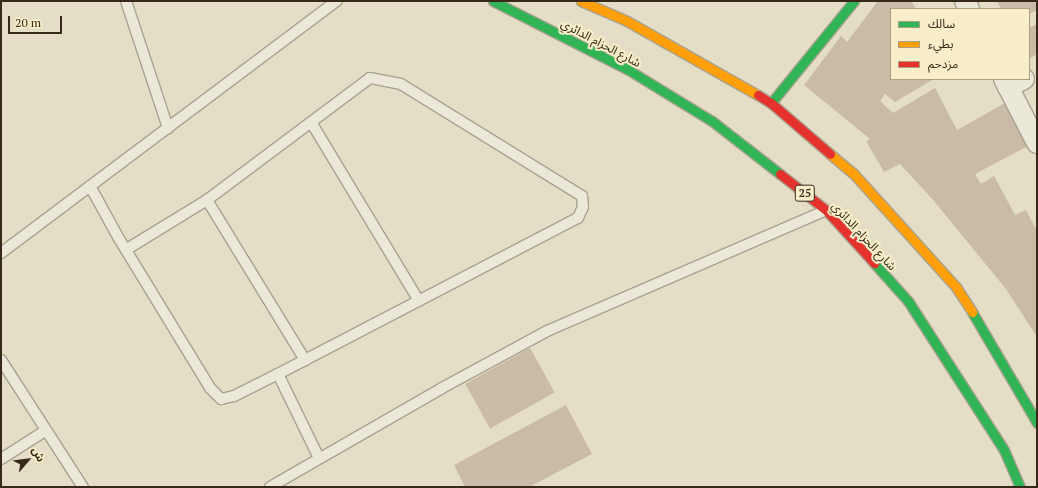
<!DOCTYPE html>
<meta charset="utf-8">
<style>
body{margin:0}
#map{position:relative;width:1038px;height:488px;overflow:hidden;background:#e5dec6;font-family:"PT Serif","Noto Sans Arabic",serif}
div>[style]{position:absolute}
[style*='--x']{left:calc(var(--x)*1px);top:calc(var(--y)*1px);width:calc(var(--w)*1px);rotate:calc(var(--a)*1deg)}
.building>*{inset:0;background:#c9bba6;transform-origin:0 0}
.roads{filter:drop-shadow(1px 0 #a8a290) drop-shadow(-1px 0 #a8a290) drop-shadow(0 1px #a8a290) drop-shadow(0 -1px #a8a290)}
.lane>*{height:10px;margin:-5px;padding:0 5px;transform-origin:5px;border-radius:5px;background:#ebe7d9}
.street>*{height:20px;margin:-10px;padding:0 10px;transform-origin:10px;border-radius:10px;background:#ebe7d9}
.fast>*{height:9px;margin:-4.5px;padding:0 4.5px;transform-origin:4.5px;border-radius:4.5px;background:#30b455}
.slow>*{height:9px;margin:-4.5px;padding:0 4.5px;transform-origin:4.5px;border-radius:4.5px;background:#ff9f0a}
.jam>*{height:9px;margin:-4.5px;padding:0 4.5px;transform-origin:4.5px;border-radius:4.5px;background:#e5322d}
span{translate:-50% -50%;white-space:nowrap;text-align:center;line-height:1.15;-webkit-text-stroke:4px #f8eec9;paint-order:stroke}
.shield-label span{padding:1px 3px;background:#f8eec9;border:1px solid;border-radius:3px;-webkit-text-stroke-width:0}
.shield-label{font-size:11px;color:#362919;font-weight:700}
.street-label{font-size:12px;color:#362919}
.frame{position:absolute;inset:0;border:2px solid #362919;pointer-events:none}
.legend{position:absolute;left:890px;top:8px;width:140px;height:72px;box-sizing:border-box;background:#f8eec9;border:1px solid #aa9f83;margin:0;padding:5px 7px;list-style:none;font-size:12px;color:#362919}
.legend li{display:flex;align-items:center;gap:8px;height:20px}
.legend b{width:20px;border:1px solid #aa9f83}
.north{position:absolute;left:8px;top:440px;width:40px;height:40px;-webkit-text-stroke:3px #f8eec9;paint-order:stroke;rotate:62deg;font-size:11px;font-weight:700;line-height:16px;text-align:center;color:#362919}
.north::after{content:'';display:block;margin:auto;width:14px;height:18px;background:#362919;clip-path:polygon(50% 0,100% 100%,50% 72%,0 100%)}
.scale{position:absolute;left:8px;top:16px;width:54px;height:18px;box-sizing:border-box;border:2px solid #362919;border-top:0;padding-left:5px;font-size:12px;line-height:14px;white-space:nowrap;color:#362919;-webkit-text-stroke:3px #f8eec9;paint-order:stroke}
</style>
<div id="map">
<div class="building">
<div style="clip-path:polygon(878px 1px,911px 1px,916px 9px,891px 9px,891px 79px,934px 79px,895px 102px,885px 94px,880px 101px,893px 113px,935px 88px,957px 130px,1005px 103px,1028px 146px,975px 174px,981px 184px,994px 176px,1015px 215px,1026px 210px,1037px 231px,1037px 337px,1006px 289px,934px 201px,900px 164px,884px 172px,866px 141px,870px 139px,804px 85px,841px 36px,847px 42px)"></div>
<div style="clip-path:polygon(997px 1px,1035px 1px,1037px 10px,1029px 14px,1029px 9px,1001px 9px)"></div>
<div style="clip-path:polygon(1037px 24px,1037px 54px,1029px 59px,1029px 28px)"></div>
<div style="left:530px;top:348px;width:51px;height:74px;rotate:61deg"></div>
<div style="clip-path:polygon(566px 405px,592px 454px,529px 487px,465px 487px,454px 465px)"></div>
</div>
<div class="roads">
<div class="lane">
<div style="--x:126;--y:1;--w:134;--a:71.7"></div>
<div style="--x:311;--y:122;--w:209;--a:58.9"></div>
<div style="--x:90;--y:186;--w:58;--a:61.2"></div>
<div style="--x:118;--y:237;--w:177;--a:58.6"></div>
<div style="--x:210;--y:388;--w:16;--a:45"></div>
<div style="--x:221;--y:399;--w:13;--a:-13"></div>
<div style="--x:234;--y:396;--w:49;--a:-26.6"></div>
<div style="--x:278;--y:374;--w:338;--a:-27.5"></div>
<div style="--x:578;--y:218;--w:12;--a:-66"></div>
<div style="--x:583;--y:207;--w:11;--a:-95"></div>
<div style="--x:582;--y:196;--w:213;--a:-148.3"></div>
<div style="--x:401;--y:84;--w:32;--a:-169"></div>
<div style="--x:370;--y:78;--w:204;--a:143.2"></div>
<div style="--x:207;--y:200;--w:94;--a:148.5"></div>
<div style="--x:207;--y:200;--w:188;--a:58.5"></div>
<div style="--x:1;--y:253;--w:420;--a:-36.9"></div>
<div style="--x:1;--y:360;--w:151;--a:57.2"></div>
<div style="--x:278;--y:374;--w:93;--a:64"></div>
<div style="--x:1;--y:459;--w:52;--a:-32.5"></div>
<div style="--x:270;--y:487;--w:198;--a:-29.9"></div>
<div style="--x:442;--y:388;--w:119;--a:-28.5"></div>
<div style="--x:547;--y:331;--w:304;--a:-23.4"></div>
</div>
<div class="street">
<div style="--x:965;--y:1;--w:9;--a:63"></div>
<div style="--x:1004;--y:79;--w:72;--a:62.7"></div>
<div style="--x:1008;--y:87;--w:18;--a:-27"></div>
</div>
<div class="fast">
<div style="--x:493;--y:1;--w:150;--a:26.9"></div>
<div style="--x:627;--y:69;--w:100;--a:31.5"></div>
<div style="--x:712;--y:121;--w:86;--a:37.9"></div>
<div style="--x:771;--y:103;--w:132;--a:-50.9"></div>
<div style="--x:874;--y:263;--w:51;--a:48.2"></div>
<div style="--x:908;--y:301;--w:177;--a:57.2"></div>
<div style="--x:1004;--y:450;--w:40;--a:66.6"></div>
<div style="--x:972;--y:312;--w:129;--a:59.6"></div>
</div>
<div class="slow">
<div style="--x:581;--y:1;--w:50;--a:23.5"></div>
<div style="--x:627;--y:21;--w:150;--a:29.5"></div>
<div style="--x:830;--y:154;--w:30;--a:40"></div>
<div style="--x:853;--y:173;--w:154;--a:47.9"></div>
<div style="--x:956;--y:287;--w:30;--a:57"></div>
</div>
<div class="jam">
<div style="--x:758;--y:95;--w:15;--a:32"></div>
<div style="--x:771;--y:103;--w:78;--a:40.8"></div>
<div style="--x:780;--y:174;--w:58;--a:38"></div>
<div style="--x:826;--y:210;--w:72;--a:47.8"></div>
</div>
</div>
<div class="shield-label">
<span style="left:805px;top:193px">25</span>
</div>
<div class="street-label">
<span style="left:601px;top:43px;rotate:28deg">شارع الحزام الدائري</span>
<span style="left:864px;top:236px;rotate:47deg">شارع الحزام الدائري</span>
</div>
<div class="frame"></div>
<ul class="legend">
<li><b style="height:5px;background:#30b455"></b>سالك</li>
<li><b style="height:5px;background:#ff9f0a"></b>بطيء</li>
<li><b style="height:5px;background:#e5322d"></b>مزدحم</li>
</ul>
<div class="north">ش</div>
<div class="scale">20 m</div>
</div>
